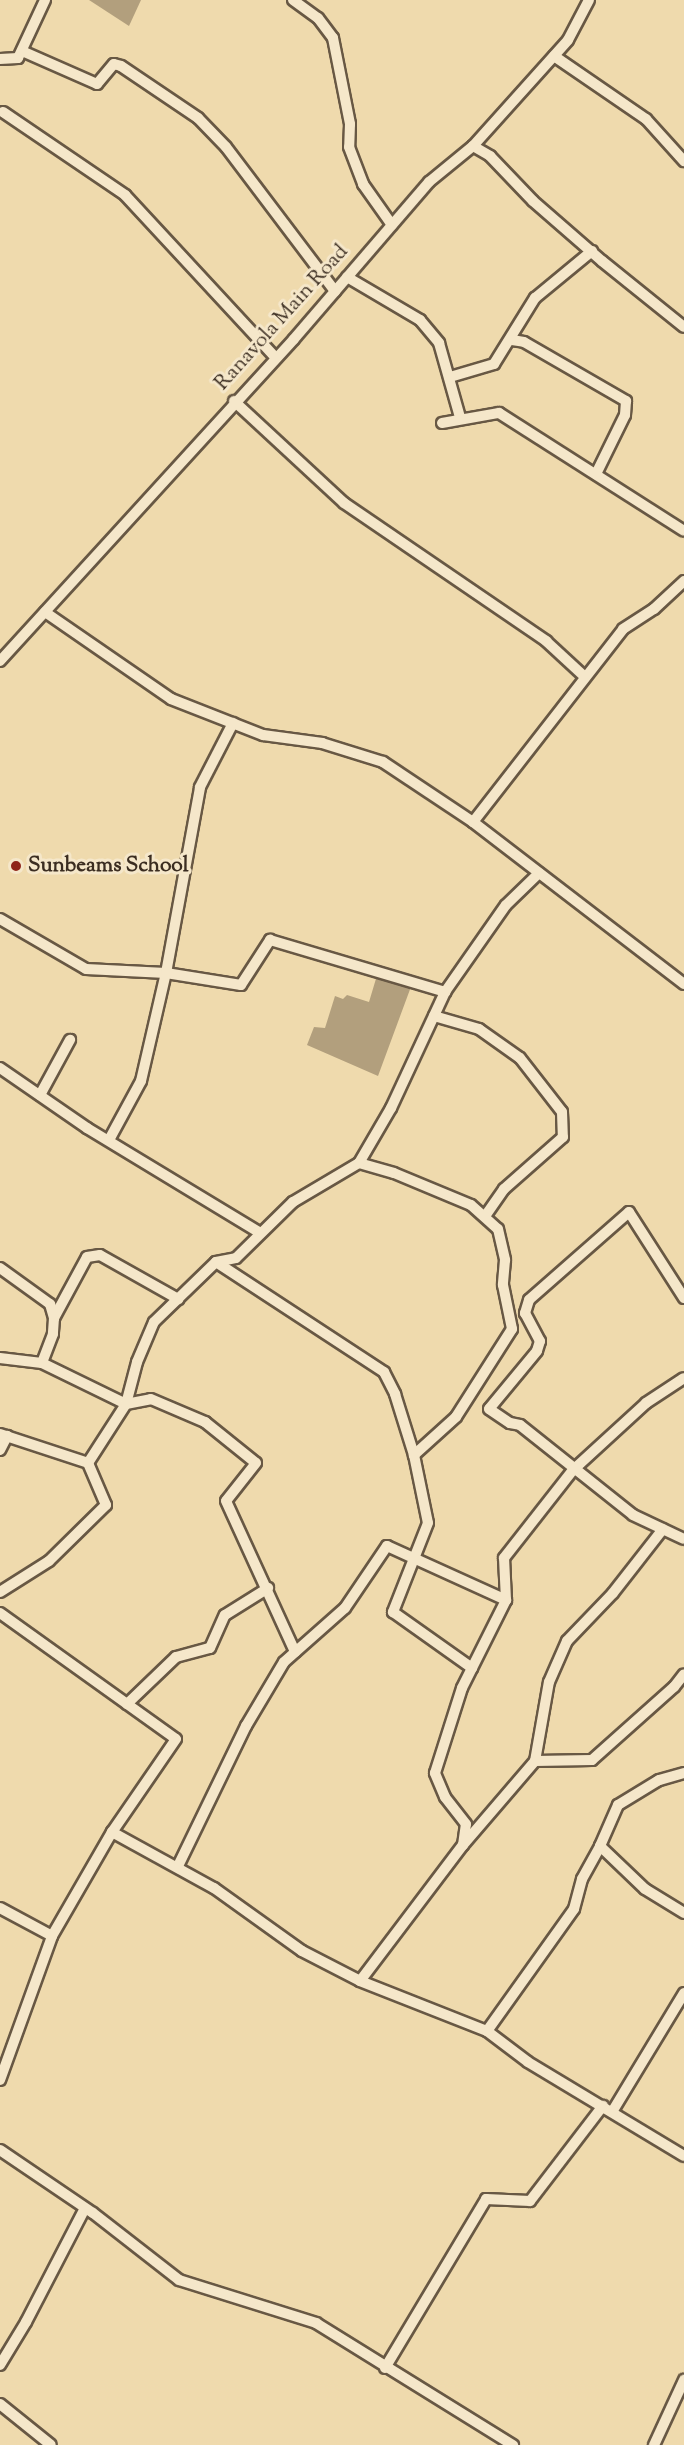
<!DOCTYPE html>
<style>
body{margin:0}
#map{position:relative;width:684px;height:2445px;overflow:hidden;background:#efdaad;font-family:"Sorts Mill Goudy",serif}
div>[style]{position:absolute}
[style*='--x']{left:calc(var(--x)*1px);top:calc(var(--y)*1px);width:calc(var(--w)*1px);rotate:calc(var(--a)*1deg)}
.water>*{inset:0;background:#b29f7d}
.roads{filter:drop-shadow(2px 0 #685844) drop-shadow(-2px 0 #685844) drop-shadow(0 2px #685844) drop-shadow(0 -2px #685844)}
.street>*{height:10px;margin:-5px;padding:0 5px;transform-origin:5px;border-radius:5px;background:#f5e7ca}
.dots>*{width:16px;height:16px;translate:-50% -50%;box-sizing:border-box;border:3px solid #f5e7ca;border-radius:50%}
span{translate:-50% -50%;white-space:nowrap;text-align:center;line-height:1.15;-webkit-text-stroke:6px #f5e7ca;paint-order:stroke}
.street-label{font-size:21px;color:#3b2d21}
.poi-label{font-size:21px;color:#3b2d21;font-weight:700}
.left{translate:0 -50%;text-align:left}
</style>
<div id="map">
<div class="water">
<div style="clip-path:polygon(89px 0,141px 0,129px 26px)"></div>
<div style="clip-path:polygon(378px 972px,412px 984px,378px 1076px,307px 1045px,314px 1027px,325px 1028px,335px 996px,343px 999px,347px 995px,369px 1002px)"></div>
</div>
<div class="roads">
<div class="street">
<div style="--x:293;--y:0;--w:31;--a:36"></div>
<div style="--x:318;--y:18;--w:25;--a:53"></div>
<div style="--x:333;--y:38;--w:88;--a:78.8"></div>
<div style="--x:350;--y:124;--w:23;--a:92"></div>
<div style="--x:349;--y:147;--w:40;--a:69"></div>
<div style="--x:363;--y:184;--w:50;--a:54.7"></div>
<div style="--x:22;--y:51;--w:82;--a:23.7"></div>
<div style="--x:97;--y:84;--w:26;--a:-50"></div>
<div style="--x:114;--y:64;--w:7;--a:16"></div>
<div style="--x:121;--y:66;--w:93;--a:34"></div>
<div style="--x:198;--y:118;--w:40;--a:46"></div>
<div style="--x:226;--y:147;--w:181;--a:52.9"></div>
<div style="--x:554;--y:56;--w:112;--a:34.4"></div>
<div style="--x:646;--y:119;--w:57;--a:47.9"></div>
<div style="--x:0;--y:59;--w:18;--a:-3"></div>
<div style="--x:18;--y:58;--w:64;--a:-65"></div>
<div style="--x:3;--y:112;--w:148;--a:34.2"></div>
<div style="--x:125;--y:195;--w:222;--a:47.2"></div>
<div style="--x:473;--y:146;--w:20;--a:30"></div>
<div style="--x:490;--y:156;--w:62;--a:46.3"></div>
<div style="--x:533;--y:201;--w:91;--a:41"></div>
<div style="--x:602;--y:261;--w:105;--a:38.8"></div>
<div style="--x:347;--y:277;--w:85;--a:30.5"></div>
<div style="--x:420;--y:320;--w:30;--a:50"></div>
<div style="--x:439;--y:343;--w:77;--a:74.2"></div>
<div style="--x:512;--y:340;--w:12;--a:9"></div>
<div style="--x:524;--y:342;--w:118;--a:30"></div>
<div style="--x:626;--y:401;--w:14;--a:94"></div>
<div style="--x:625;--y:415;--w:66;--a:116.2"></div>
<div style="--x:450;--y:377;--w:46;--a:-16.5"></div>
<div style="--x:494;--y:364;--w:78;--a:-58.2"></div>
<div style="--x:535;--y:298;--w:74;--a:-39.5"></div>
<div style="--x:234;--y:401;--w:150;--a:42.8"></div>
<div style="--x:344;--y:503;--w:245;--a:34.3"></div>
<div style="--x:546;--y:641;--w:53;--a:42.7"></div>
<div style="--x:442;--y:423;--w:58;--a:-10"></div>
<div style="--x:499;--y:413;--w:219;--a:32.5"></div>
<div style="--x:45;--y:612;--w:153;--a:34.6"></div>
<div style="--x:171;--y:699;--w:99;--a:21.4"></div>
<div style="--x:263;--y:735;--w:60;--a:7.7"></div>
<div style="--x:322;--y:743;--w:64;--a:17.3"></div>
<div style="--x:383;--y:762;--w:108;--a:33.7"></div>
<div style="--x:473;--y:822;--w:266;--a:37.5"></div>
<div style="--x:0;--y:661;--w:436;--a:-47.6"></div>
<div style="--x:294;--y:339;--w:207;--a:-49.3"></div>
<div style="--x:429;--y:182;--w:57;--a:-39.3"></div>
<div style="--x:473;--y:146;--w:142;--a:-48.1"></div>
<div style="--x:568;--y:40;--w:45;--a:-62.3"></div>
<div style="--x:473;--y:822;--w:244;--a:-52.1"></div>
<div style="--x:623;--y:629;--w:37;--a:-33"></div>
<div style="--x:654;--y:609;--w:41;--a:-43"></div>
<div style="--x:0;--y:919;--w:99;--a:30.2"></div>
<div style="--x:86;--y:969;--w:80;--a:2.9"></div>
<div style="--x:166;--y:973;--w:76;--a:9.1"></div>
<div style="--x:241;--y:985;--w:54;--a:-57.2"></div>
<div style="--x:270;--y:940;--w:183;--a:16.5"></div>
<div style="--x:434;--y:1016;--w:47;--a:16.1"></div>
<div style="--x:479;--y:1029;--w:50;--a:35.3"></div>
<div style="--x:520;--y:1058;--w:68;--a:52.1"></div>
<div style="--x:562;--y:1112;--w:25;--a:88"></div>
<div style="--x:563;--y:1137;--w:79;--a:138.6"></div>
<div style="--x:504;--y:1189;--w:33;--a:125"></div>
<div style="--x:0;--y:1068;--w:106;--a:34.6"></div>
<div style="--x:87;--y:1128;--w:201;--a:31.2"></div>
<div style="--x:40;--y:1095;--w:63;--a:-61.4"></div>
<div style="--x:109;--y:1140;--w:67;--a:-61.5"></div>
<div style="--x:141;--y:1081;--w:111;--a:-77"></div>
<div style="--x:166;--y:973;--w:189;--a:-79.6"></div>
<div style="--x:200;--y:787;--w:72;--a:-62.7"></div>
<div style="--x:359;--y:1163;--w:36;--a:16"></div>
<div style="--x:394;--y:1173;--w:83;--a:22.6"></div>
<div style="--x:471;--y:1205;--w:36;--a:42"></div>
<div style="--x:498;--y:1229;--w:32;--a:77"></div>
<div style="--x:505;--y:1260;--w:25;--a:95"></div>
<div style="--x:503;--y:1285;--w:45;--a:78.4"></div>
<div style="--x:512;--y:1329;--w:104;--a:122.5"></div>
<div style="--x:456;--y:1417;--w:57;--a:137.9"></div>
<div style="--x:216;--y:1262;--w:201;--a:33.2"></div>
<div style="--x:384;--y:1372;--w:25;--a:63"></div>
<div style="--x:395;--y:1394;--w:64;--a:72.7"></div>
<div style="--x:414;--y:1455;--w:69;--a:78.4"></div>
<div style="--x:428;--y:1523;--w:96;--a:111.5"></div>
<div style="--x:393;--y:1612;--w:97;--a:35.3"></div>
<div style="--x:0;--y:1268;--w:62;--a:35.8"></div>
<div style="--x:50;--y:1304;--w:15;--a:74"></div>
<div style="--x:54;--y:1318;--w:16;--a:94"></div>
<div style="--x:53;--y:1334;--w:31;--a:111"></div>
<div style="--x:42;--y:1363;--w:93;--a:26"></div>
<div style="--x:126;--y:1404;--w:25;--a:-11"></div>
<div style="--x:151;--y:1399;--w:59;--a:23.1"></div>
<div style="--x:205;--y:1422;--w:65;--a:38.8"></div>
<div style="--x:256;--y:1463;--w:48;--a:128.3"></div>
<div style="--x:226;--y:1501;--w:166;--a:65.4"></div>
<div style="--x:684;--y:1298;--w:102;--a:-122.6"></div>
<div style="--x:629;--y:1212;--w:133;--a:138.7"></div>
<div style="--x:529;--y:1300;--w:14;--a:107"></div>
<div style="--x:525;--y:1313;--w:32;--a:62"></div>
<div style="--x:540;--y:1341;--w:10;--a:107"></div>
<div style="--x:537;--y:1351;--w:75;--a:129.6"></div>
<div style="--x:489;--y:1409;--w:25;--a:34"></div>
<div style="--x:510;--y:1423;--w:10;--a:11"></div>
<div style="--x:520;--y:1425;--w:144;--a:38.5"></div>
<div style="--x:633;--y:1515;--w:56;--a:25.2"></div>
<div style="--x:54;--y:1318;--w:69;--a:-61.6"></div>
<div style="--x:87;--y:1257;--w:13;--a:-9"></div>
<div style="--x:100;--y:1255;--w:90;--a:29.4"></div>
<div style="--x:0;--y:1358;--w:42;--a:6.8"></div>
<div style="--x:0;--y:1434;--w:93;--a:18.2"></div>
<div style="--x:0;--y:1450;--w:16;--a:-63"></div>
<div style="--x:0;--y:1592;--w:58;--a:-32.3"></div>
<div style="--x:49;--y:1561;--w:80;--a:-44.5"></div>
<div style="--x:106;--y:1505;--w:46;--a:-113.2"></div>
<div style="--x:88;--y:1463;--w:70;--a:-57.2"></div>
<div style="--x:126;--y:1404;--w:43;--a:-75.3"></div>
<div style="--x:137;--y:1362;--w:43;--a:-67"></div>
<div style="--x:154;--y:1322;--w:86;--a:-44.1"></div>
<div style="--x:216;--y:1262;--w:20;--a:-11"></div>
<div style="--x:236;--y:1258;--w:80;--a:-44.5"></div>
<div style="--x:293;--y:1202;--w:77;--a:-30.6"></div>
<div style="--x:359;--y:1163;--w:64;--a:-59.8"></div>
<div style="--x:391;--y:1108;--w:128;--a:-65"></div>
<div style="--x:445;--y:992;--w:106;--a:-55"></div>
<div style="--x:506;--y:905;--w:46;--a:-44.1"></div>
<div style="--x:0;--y:1613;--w:216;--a:35.6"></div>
<div style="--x:176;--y:1739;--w:113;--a:124.5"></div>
<div style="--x:112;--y:1832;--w:116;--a:28.8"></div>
<div style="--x:214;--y:1888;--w:108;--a:35.6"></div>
<div style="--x:302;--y:1951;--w:65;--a:27.3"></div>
<div style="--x:360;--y:1981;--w:136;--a:21.5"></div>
<div style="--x:487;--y:2031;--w:51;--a:37.1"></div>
<div style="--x:528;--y:2062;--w:182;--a:31.1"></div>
<div style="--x:127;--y:1704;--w:68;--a:-43.8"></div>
<div style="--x:176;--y:1657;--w:35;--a:-15"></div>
<div style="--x:210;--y:1648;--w:36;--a:-66"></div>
<div style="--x:225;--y:1615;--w:51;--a:-32.1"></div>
<div style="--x:535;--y:1761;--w:80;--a:-80"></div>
<div style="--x:549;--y:1682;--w:45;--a:-66.3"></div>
<div style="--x:567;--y:1641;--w:66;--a:-46.2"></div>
<div style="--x:613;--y:1593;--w:81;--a:-52"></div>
<div style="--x:684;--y:1773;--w:26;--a:164"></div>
<div style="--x:659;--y:1780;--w:48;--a:148.6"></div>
<div style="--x:618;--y:1805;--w:45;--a:113.7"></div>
<div style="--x:600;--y:1846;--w:62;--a:43.7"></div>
<div style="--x:645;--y:1889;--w:46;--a:31.6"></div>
<div style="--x:463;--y:1845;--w:111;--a:-49.4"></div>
<div style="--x:535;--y:1761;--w:57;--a:-1"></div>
<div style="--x:592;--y:1760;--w:110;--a:-41.7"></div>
<div style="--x:674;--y:1687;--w:16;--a:-52"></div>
<div style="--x:178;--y:1866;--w:156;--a:-64.1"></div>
<div style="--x:246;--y:1726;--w:74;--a:-59.3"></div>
<div style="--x:284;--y:1662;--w:81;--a:-41.5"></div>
<div style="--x:345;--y:1608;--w:75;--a:-55.9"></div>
<div style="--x:387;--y:1546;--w:131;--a:24.4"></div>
<div style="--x:0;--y:1908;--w:59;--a:28.3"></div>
<div style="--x:52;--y:1936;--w:120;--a:-60"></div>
<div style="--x:360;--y:1981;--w:171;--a:-52.9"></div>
<div style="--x:463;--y:1845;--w:21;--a:-82"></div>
<div style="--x:466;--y:1824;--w:34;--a:-128"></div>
<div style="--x:445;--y:1797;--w:26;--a:-113"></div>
<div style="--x:435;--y:1773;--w:89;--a:-72.4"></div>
<div style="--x:462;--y:1688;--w:98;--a:-63.4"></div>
<div style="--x:506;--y:1600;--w:42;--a:-92.7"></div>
<div style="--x:504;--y:1558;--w:112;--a:-51.9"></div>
<div style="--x:573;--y:1470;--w:99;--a:-42.5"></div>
<div style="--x:646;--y:1403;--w:45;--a:-33.3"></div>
<div style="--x:487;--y:2031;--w:150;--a:-54.5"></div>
<div style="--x:574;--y:1909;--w:31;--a:-75"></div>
<div style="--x:582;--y:1879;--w:38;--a:-61"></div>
<div style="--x:0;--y:2080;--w:153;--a:-70.1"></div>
<div style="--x:612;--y:2112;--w:139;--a:-58.8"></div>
<div style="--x:0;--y:2150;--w:112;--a:34.1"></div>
<div style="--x:93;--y:2213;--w:109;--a:37.9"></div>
<div style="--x:179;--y:2280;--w:144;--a:17.4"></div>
<div style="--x:316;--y:2323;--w:232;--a:31.8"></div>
<div style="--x:0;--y:2365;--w:50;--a:-58.8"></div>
<div style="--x:26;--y:2322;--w:128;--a:-62.6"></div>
<div style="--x:385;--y:2368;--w:197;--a:-59.1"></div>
<div style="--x:486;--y:2199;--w:44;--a:2.6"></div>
<div style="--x:530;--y:2201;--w:120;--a:-52.5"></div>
<div style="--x:0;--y:2404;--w:65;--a:38.8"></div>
<div style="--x:654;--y:2445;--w:72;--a:-65.2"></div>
</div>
</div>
<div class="dots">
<div style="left:16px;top:866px;background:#8f2418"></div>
</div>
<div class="street-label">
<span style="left:282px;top:318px;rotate:-48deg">Ranavola Main Road</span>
</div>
<div class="poi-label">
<span class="left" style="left:28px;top:866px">Sunbeams School</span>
</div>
</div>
